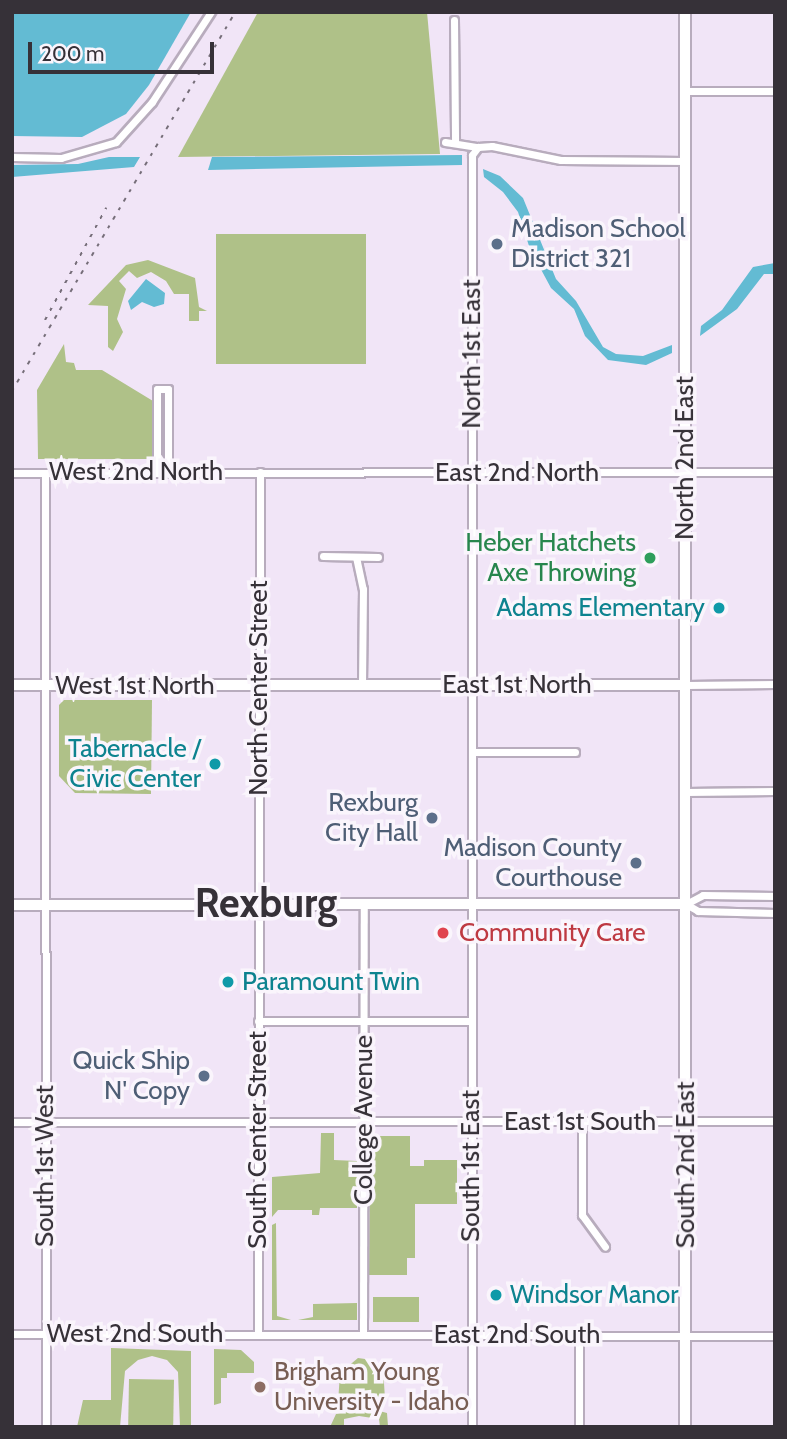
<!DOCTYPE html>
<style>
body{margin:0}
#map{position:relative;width:787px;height:1439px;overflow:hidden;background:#f1e5f7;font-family:Cabin,sans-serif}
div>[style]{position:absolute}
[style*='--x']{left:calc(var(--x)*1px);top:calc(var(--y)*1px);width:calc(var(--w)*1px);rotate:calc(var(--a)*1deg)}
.green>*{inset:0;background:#afc188;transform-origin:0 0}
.water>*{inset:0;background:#63bbd3}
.roads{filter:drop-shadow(2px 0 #b8acbd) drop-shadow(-2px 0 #b8acbd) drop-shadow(0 2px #b8acbd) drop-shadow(0 -2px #b8acbd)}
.minor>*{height:7px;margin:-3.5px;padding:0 3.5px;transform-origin:3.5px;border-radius:3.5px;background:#fff}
.major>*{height:10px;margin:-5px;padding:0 5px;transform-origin:5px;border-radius:5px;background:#fff}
.rail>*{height:2px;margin-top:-1px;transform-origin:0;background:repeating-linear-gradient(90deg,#756d78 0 3.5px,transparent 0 10.5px)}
.dots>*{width:19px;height:19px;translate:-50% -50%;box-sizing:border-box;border:4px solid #faf5fc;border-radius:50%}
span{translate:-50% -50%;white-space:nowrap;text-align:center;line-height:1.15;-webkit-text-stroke:7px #faf5fc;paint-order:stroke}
.service-label{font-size:26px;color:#4e5e75}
.left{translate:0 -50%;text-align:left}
.right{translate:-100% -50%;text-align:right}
.street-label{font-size:26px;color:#363138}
.leisure-label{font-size:26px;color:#27864d}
.culture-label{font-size:26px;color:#0d838f}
.health-label{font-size:26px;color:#be3a42}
.education-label{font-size:26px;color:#785e54}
.town-label{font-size:40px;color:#363138;font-weight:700}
.frame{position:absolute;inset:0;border:14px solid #363138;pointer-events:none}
.scale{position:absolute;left:28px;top:42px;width:186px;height:32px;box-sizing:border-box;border:4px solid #363138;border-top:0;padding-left:9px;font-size:21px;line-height:24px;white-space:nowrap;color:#363138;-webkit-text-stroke:5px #faf5fc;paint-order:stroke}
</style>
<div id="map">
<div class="green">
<div style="clip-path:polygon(258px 12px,427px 12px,440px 154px,178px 157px)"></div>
<div style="left:216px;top:234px;width:150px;height:130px"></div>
<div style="clip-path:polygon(148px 260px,195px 278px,199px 307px,207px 311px,199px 311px,199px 321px,189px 321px,189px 294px,174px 294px,166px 281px,151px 272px,137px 278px,129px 271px,119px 281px,126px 289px,117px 319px,123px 332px,113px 351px,108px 347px,108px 306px,88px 305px,126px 265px)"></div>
<div style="clip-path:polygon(64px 344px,66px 362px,74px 363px,76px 370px,102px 370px,153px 401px,153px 459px,38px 459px,37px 390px)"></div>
<div style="clip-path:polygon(64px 700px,152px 700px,151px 794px,75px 793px,59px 776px,59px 705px)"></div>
<div style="clip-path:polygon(321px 1133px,334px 1133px,334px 1160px,357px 1161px,357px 1208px,320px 1208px,319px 1215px,312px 1215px,312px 1210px,278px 1210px,272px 1217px,272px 1177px,320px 1173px)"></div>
<div style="clip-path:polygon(370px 1136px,410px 1136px,410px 1166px,424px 1166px,424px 1160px,457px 1160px,457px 1204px,415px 1204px,415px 1258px,407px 1258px,407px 1275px,369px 1275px)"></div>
<div style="clip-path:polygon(276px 1223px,277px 1316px,291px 1320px,272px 1320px,272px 1225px)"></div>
<div style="left:373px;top:1297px;width:46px;height:25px"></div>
<div style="clip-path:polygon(357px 1303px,357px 1320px,298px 1320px,313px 1317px,313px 1304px)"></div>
<div style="clip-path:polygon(111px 1348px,191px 1351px,191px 1427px,180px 1427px,178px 1372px,167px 1360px,152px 1356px,138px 1360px,125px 1371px,120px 1427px,77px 1427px,83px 1400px,111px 1400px)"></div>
<div style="clip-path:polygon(214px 1349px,241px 1350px,254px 1362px,254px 1373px,227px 1373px,227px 1378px,221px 1378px,221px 1403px,214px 1405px)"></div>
<div style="clip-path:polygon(358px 1358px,372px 1360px,383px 1369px,385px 1398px,369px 1404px,338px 1403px,340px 1373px)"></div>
<div style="left:129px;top:1379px;width:45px;height:48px;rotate:1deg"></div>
<div style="clip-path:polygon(364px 1407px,387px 1413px,388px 1426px,380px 1427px,379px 1419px,359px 1416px,344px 1419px,344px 1427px,330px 1427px,336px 1414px)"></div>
</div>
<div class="water">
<div style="clip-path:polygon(12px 12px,191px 12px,149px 85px,126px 114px,82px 137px,12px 136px)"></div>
<div style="clip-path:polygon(462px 155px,462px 165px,208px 170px,212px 157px)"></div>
<div style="clip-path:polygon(109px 157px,140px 157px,134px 167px,12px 177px,12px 165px,78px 164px)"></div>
<div style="clip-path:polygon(483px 169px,500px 176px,523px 198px,556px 279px,576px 301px,603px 347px,616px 354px,643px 356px,672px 345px,672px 353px,646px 365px,608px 360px,585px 336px,574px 309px,551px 288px,530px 249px,518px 212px,503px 192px,484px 177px)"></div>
<div style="clip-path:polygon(775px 263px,775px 274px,764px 274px,737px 309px,700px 336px,701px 326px,722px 310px,753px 267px)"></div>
<div style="clip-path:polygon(146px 279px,165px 293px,164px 304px,154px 307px,142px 302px,131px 310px,128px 301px)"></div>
</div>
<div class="roads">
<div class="minor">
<div style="--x:454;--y:20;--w:121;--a:89.5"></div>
<div style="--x:685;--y:91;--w:90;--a:0"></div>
<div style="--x:445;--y:142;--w:33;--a:9"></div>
<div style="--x:12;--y:157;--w:49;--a:1.2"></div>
<div style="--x:61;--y:158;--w:57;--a:-16.2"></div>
<div style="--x:116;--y:142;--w:54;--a:-48"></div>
<div style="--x:152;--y:102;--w:108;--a:-56.8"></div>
<div style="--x:12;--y:473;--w:763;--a:-0.08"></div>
<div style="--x:45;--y:473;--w:954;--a:89.94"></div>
<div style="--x:157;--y:473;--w:84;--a:-90"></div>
<div style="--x:157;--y:389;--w:11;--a:0"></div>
<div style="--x:168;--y:389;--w:84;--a:90"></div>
<div style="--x:323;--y:556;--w:55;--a:1"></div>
<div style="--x:356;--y:557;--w:33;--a:78"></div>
<div style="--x:363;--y:589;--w:97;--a:90.6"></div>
<div style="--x:686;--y:685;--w:89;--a:-0.6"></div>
<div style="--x:472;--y:752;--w:103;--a:0"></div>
<div style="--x:686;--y:792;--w:89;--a:-0.6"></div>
<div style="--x:686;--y:904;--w:19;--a:-28"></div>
<div style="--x:703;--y:895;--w:72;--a:0.8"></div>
<div style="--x:686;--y:904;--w:14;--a:30"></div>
<div style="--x:698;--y:911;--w:77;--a:1.5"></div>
<div style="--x:258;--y:1021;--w:213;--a:0"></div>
<div style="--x:12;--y:1122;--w:763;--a:-0.08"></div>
<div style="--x:582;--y:1122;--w:93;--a:90"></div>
<div style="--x:582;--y:1215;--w:39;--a:54"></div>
<div style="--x:12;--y:1334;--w:763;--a:0.15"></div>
<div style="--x:258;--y:1334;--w:862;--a:-89.87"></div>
<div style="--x:363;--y:1335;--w:431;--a:-89.9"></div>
<div style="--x:472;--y:1427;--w:1272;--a:-90"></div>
<div style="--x:472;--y:155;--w:10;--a:-53"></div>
<div style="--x:478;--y:147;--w:14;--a:-4"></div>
<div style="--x:492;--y:146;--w:70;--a:11.5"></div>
<div style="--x:561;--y:160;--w:124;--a:0.5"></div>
<div style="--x:579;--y:1427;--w:92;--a:-90"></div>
</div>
<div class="major">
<div style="--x:685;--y:12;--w:1415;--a:90"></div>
<div style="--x:12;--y:685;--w:674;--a:0"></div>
<div style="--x:12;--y:905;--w:674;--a:-0.09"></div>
</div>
</div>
<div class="rail">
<div style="--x:45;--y:320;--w:128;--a:-61.4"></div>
<div style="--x:12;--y:391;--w:440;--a:-59.5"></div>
</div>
<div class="dots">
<div style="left:497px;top:244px;background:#5c6f8a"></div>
<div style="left:650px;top:558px;background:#2e9e5b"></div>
<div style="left:719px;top:608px;background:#0f9aa8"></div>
<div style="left:215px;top:764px;background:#0f9aa8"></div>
<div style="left:432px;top:818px;background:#5c6f8a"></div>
<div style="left:636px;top:863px;background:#5c6f8a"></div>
<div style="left:443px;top:933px;background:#e0444e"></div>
<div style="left:228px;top:982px;background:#0f9aa8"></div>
<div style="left:204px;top:1076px;background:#5c6f8a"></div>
<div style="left:496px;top:1295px;background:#0f9aa8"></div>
<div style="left:260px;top:1387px;background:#8d6e63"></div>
</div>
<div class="service-label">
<span class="left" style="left:511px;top:244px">Madison School<br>District 321</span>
<span class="right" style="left:418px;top:818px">Rexburg<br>City Hall</span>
<span class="right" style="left:622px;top:863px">Madison County<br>Courthouse</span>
<span class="right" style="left:190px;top:1076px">Quick Ship<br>N' Copy</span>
</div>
<div class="street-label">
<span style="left:472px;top:354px;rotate:-90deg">North 1st East</span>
<span style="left:685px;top:458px;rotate:-90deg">North 2nd East</span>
<span style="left:136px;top:472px">West 2nd North</span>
<span style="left:517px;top:473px">East 2nd North</span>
<span style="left:517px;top:685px">East 1st North</span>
<span style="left:135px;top:686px">West 1st North</span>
<span style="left:259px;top:688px;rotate:-90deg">North Center Street</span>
<span style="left:364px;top:1120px;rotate:-90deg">College Avenue</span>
<span style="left:580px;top:1122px">East 1st South</span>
<span style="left:258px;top:1140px;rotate:-90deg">South Center Street</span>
<span style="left:686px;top:1165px;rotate:-90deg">South 2nd East</span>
<span style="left:45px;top:1166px;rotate:-90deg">South 1st West</span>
<span style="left:471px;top:1166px;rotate:-90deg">South 1st East</span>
<span style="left:135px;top:1334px">West 2nd South</span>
<span style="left:517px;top:1335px">East 2nd South</span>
</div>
<div class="leisure-label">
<span class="right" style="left:636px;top:558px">Heber Hatchets<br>Axe Throwing</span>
</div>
<div class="culture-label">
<span class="right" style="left:705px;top:608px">Adams Elementary</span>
<span class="right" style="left:201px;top:764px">Tabernacle /<br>Civic Center</span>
<span class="left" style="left:242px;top:982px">Paramount Twin</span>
<span class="left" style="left:510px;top:1295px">Windsor Manor</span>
</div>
<div class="health-label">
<span class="left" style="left:459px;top:933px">Community Care</span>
</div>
<div class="education-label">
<span class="left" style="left:274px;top:1387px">Brigham Young<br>University - Idaho</span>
</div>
<div class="town-label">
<span style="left:266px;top:903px">Rexburg</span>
</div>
<div class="frame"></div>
<div class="scale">200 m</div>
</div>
